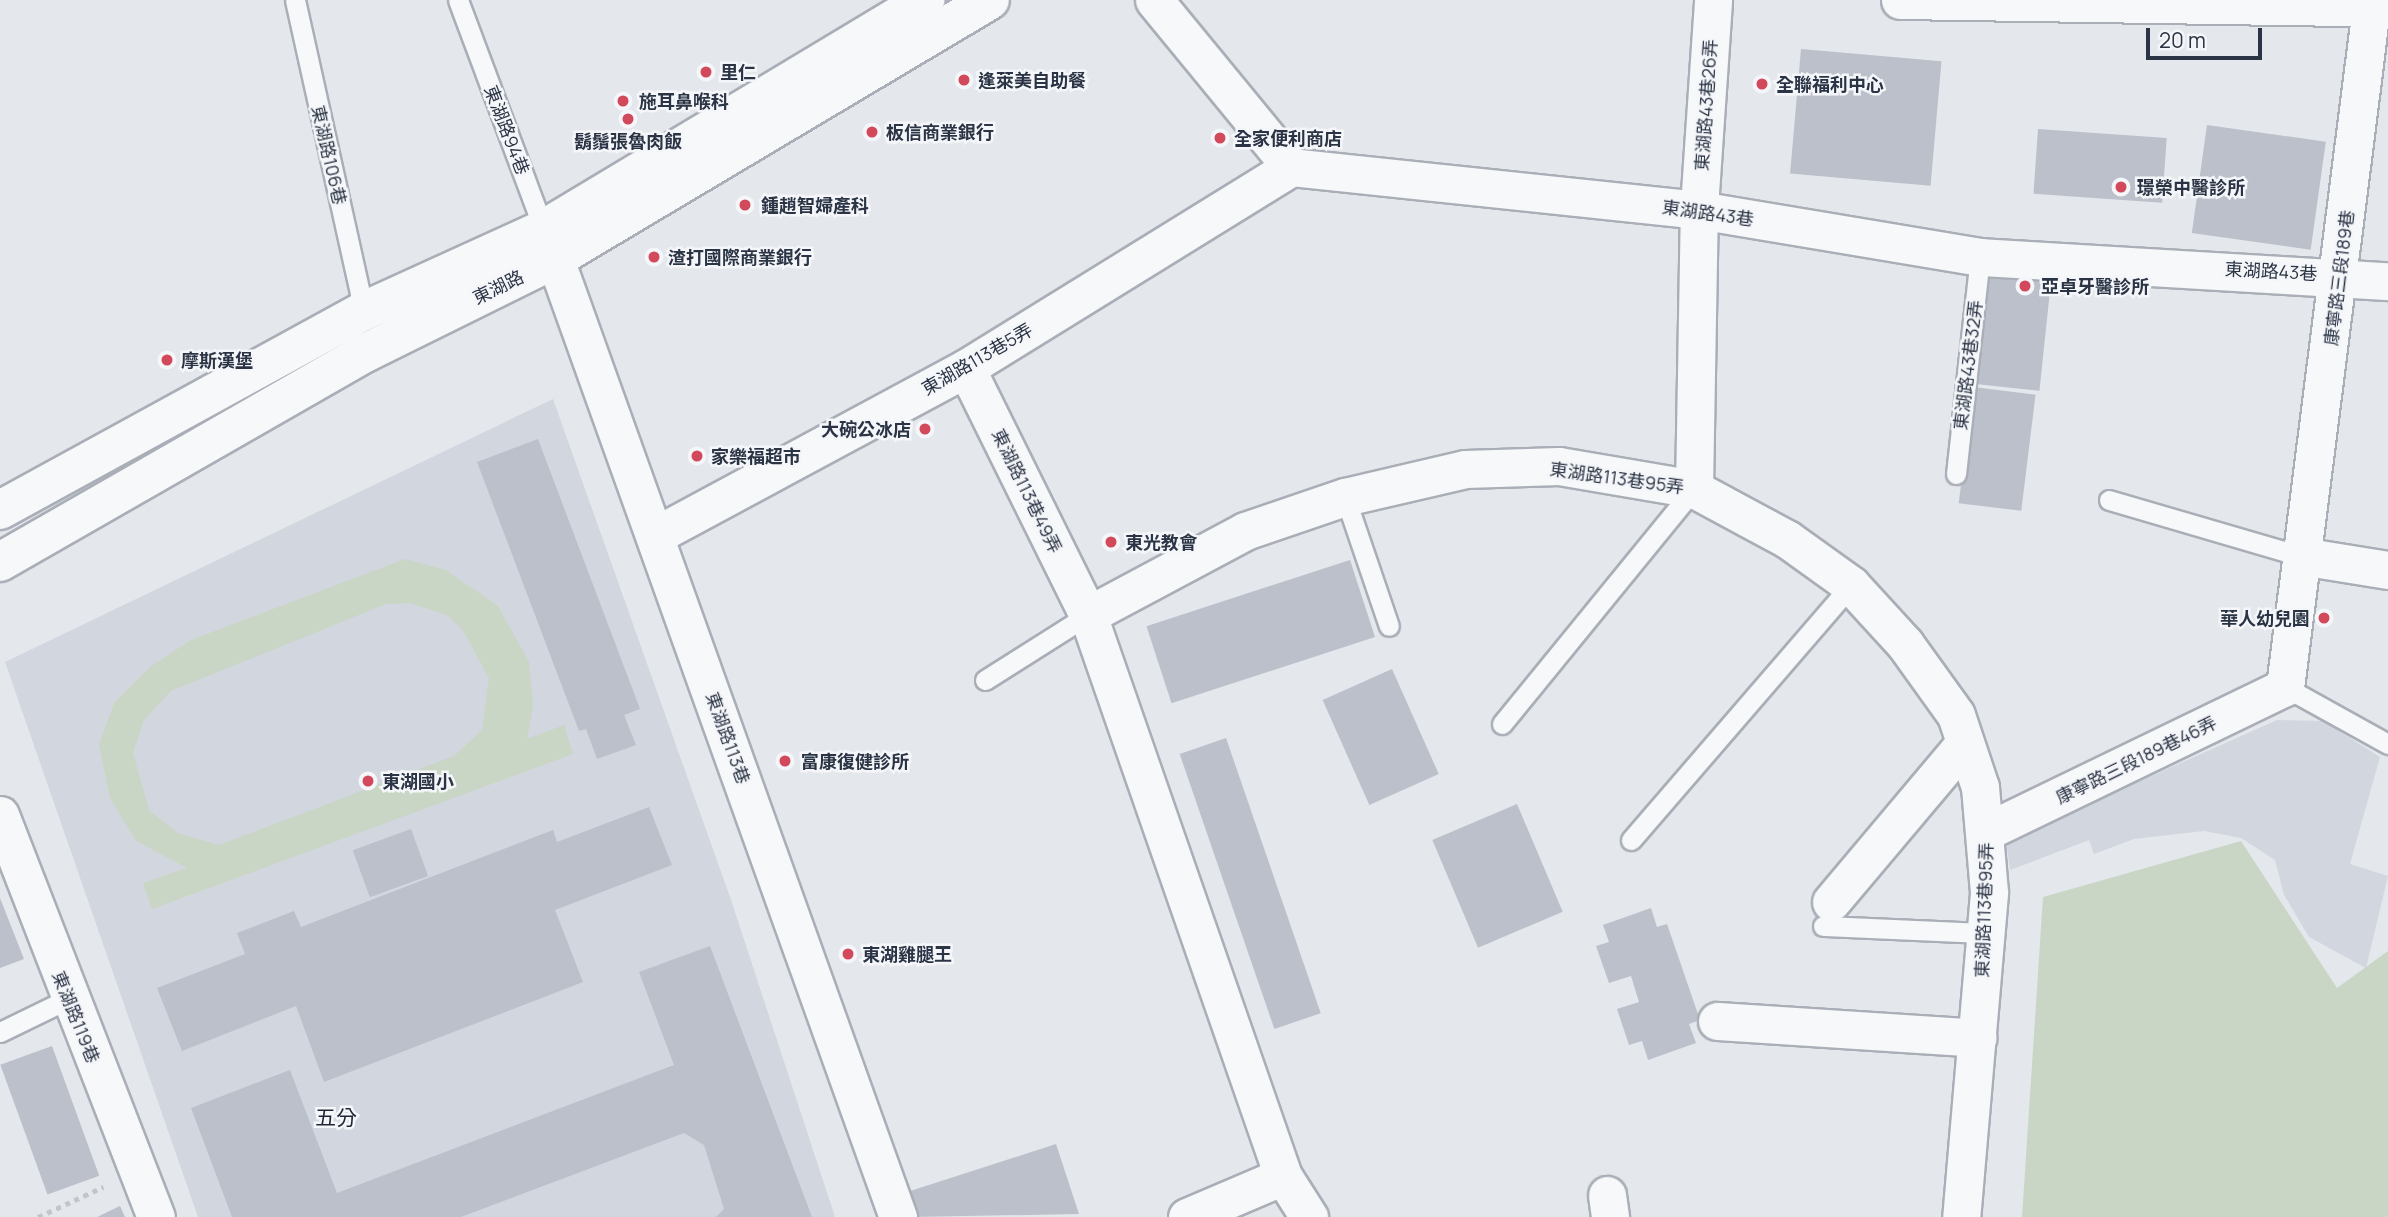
<!DOCTYPE html>
<meta charset="utf-8">
<style>
body{margin:0}
#map{position:relative;width:2388px;height:1217px;overflow:hidden;background:#e4e7ec;font-family:Manrope,"Noto Sans TC",sans-serif}
div>[style]{position:absolute}
[style*='--x']{left:calc(var(--x)*1px);top:calc(var(--y)*1px);width:calc(var(--w)*1px);rotate:calc(var(--a)*1deg)}
.built>*{inset:0;background:#d2d6de}
.green>*{inset:0;background:#c9d6c5}
.building>*{inset:0;background:#bbc0ca;transform-origin:0 0}
.path>*{height:4.5px;margin-top:-2.25px;transform-origin:0;background:repeating-linear-gradient(90deg,#c2c5cb 0 5px,transparent 0 10px)}
.roads{filter:drop-shadow(2px 0 #a9aeb7) drop-shadow(-2px 0 #a9aeb7) drop-shadow(0 2px #a9aeb7) drop-shadow(0 -2px #a9aeb7)}
.service>*{height:19px;margin:-9.5px;padding:0 9.5px;transform-origin:9.5px;border-radius:9.5px;background:#f7f8fa}
.minor>*{height:37px;margin:-18.5px;padding:0 18.5px;transform-origin:18.5px;border-radius:18.5px;background:#f7f8fa}
.tertiary>*{height:38px;margin:-19px;padding:0 19px;transform-origin:19px;border-radius:19px;background:#f7f8fa}
.dots>*{width:19px;height:19px;translate:-50% -50%;box-sizing:border-box;border:4px solid #f4f6f9;border-radius:50%}
span{translate:-50% -50%;white-space:nowrap;text-align:center;line-height:1.15;-webkit-text-stroke:5px #f4f6f9;paint-order:stroke}
.poi-label{font-size:18px;color:#2b3445;font-weight:700}
.left{translate:0 -50%;text-align:left}
.right{translate:-100% -50%;text-align:right}
.street-label{font-size:18px;color:#2b3445}
.quarter-label{font-size:21px;color:#1d2536}
.scale{position:absolute;left:2146px;top:28px;width:116px;height:32px;box-sizing:border-box;border:4px solid #2b3445;border-top:0;padding-left:9px;font-size:21px;line-height:24px;white-space:nowrap;color:#2b3445;-webkit-text-stroke:5px #f4f6f9;paint-order:stroke}
</style>
<div id="map">
<div class="built">
<div style="clip-path:polygon(553px 399px,731px 900px,835px 1217px,198px 1217px,5px 662px)"></div>
<div style="clip-path:polygon(2277px 720px,2323px 721px,2380px 757px,2350px 864px,2388px 876px,2366px 968px,2309px 937px,2284px 895px,2275px 860px,2241px 838px,2204px 831px,2134px 839px,2094px 854px,2089px 840px,2010px 870px,2006px 841px)"></div>
</div>
<div class="green">
<div style="clip-path:polygon(evenodd,405px 559px,446px 570px,498px 606px,529px 662px,533px 706px,527px 739px,564px 725px,573px 754px,152px 909px,143px 883px,187px 868px,136px 841px,110px 798px,99px 745px,114px 703px,150px 667px,191px 640px,405px 559px,410px 603px,447px 615px,462px 629px,489px 678px,482px 730px,454px 756px,219px 845px,178px 833px,149px 810px,133px 753px,144px 720px,171px 691px,386px 604px,410px 603px)"></div>
<div style="clip-path:polygon(2241px 841px,2337px 988px,2388px 951px,2388px 1217px,2022px 1217px,2043px 897px)"></div>
</div>
<div class="building">
<div style="left:1801px;top:49px;width:141px;height:125px;rotate:5deg"></div>
<div style="left:2207px;top:125px;width:120px;height:109px;rotate:8deg"></div>
<div style="left:2038px;top:129px;width:129px;height:65px;rotate:4deg"></div>
<div style="left:1990px;top:268px;width:62px;height:117px;rotate:6deg"></div>
<div style="left:1973px;top:387px;width:63px;height:117px;rotate:7deg"></div>
<div style="clip-path:polygon(538px 439px,640px 709px,624px 715px,636px 745px,597px 759px,586px 729px,579px 731px,477px 462px)"></div>
<div style="left:1350px;top:560px;width:81px;height:214px;rotate:72deg"></div>
<div style="left:1392px;top:669px;width:115px;height:76px;rotate:66deg"></div>
<div style="left:1226px;top:738px;width:291px;height:49px;rotate:71deg"></div>
<div style="left:1517px;top:804px;width:117px;height:92px;rotate:67deg"></div>
<div style="clip-path:polygon(649px 807px,672px 865px,555px 910px,583px 982px,324px 1082px,296px 1006px,182px 1051px,157px 988px,245px 954px,237px 933px,294px 911px,301px 927px,553px 830px,557px 842px)"></div>
<div style="left:411px;top:829px;width:50px;height:62px;rotate:70deg"></div>
<div style="clip-path:polygon(0 898px,24px 959px,0 968px)"></div>
<div style="clip-path:polygon(1651px 908px,1657px 927px,1667px 924px,1700px 1020px,1689px 1024px,1696px 1043px,1648px 1060px,1642px 1041px,1629px 1045px,1617px 1009px,1639px 1002px,1631px 976px,1609px 983px,1596px 946px,1609px 942px,1603px 925px)"></div>
<div style="clip-path:polygon(710px 946px,812px 1217px,716px 1217px,724px 1209px,704px 1145px,684px 1133px,461px 1217px,232px 1217px,191px 1108px,290px 1070px,337px 1193px,674px 1065px,639px 972px)"></div>
<div style="left:52px;top:1046px;width:138px;height:55px;rotate:70deg"></div>
<div style="clip-path:polygon(1056px 1144px,1079px 1214px,911px 1217px,904px 1193px)"></div>
<div style="clip-path:polygon(120px 1206px,125px 1217px,97px 1217px)"></div>
</div>
<div class="path">
<div style="--x:38;--y:1217;--w:72;--a:-24.8"></div>
</div>
<div class="roads">
<div class="service">
<div style="--x:295;--y:0;--w:319;--a:77.5"></div>
<div style="--x:458;--y:0;--w:251;--a:69.5"></div>
<div style="--x:1956;--y:474;--w:218;--a:-83.7"></div>
<div style="--x:1345;--y:497;--w:136;--a:71.2"></div>
<div style="--x:2109;--y:500;--w:200;--a:16.3"></div>
<div style="--x:985;--y:680;--w:122;--a:-32.3"></div>
<div style="--x:2285;--y:687;--w:118;--a:29"></div>
<div style="--x:1502;--y:724;--w:303;--a:-50.8"></div>
<div style="--x:1631;--y:840;--w:337;--a:-49.2"></div>
<div style="--x:1823;--y:926;--w:162;--a:2.5"></div>
<div style="--x:0;--y:1032;--w:76;--a:-25.9"></div>
</div>
<div class="minor">
<div style="--x:1154;--y:0;--w:216;--a:50.6"></div>
<div style="--x:1291;--y:167;--w:410;--a:6"></div>
<div style="--x:1699;--y:210;--w:285;--a:9.5"></div>
<div style="--x:1980;--y:257;--w:409;--a:3.4"></div>
<div style="--x:1900;--y:0;--w:488;--a:0.9"></div>
<div style="--x:555;--y:259;--w:1018;--a:70.3"></div>
<div style="--x:966;--y:368;--w:275;--a:63.7"></div>
<div style="--x:1088;--y:615;--w:594;--a:70.83"></div>
<div style="--x:1694;--y:489;--w:282;--a:-89"></div>
<div style="--x:1699;--y:207;--w:207;--a:-86.1"></div>
<div style="--x:656;--y:535;--w:352;--a:-28.3"></div>
<div style="--x:966;--y:368;--w:382;--a:-31.7"></div>
<div style="--x:2301;--y:556;--w:88;--a:9.1"></div>
<div style="--x:1088;--y:615;--w:178;--a:-28.1"></div>
<div style="--x:1245;--y:531;--w:106;--a:-18.8"></div>
<div style="--x:1345;--y:497;--w:123;--a:-13.1"></div>
<div style="--x:1465;--y:469;--w:94;--a:-1.8"></div>
<div style="--x:1559;--y:466;--w:137;--a:9.7"></div>
<div style="--x:1694;--y:489;--w:106;--a:28.3"></div>
<div style="--x:1787;--y:539;--w:79;--a:35.7"></div>
<div style="--x:1851;--y:585;--w:80;--a:47.5"></div>
<div style="--x:1905;--y:644;--w:87;--a:54.3"></div>
<div style="--x:1956;--y:715;--w:76;--a:71.6"></div>
<div style="--x:1980;--y:787;--w:106;--a:85.1"></div>
<div style="--x:1989;--y:893;--w:325;--a:94.9"></div>
<div style="--x:0;--y:815;--w:431;--a:68.8"></div>
<div style="--x:1987;--y:831;--w:331;--a:-25.8"></div>
<div style="--x:2285;--y:687;--w:692;--a:-82.78"></div>
<div style="--x:1831;--y:902;--w:205;--a:-49.9"></div>
<div style="--x:1717;--y:1021;--w:261;--a:3.7"></div>
<div style="--x:1607;--y:1195;--w:22;--a:82"></div>
<div style="--x:1187;--y:1217;--w:104;--a:-23.1"></div>
<div style="--x:1283;--y:1176;--w:49;--a:57.6"></div>
</div>
<div class="tertiary">
<div style="--x:0;--y:510;--w:415;--a:-28.7"></div>
<div style="--x:364;--y:311;--w:198;--a:-24.5"></div>
<div style="--x:544;--y:229;--w:445;--a:-31"></div>
<div style="--x:0;--y:562;--w:423;--a:-29.8"></div>
<div style="--x:367;--y:352;--w:210;--a:-26.3"></div>
<div style="--x:555;--y:259;--w:506;--a:-30.77"></div>
</div>
</div>
<div class="dots">
<div style="left:706px;top:72px;background:#d1495b"></div>
<div style="left:964px;top:80px;background:#d1495b"></div>
<div style="left:1762px;top:84px;background:#d1495b"></div>
<div style="left:623px;top:101px;background:#d1495b"></div>
<div style="left:628px;top:119px;background:#d1495b"></div>
<div style="left:872px;top:132px;background:#d1495b"></div>
<div style="left:1220px;top:138px;background:#d1495b"></div>
<div style="left:2121px;top:187px;background:#d1495b"></div>
<div style="left:745px;top:205px;background:#d1495b"></div>
<div style="left:654px;top:257px;background:#d1495b"></div>
<div style="left:2025px;top:286px;background:#d1495b"></div>
<div style="left:167px;top:360px;background:#d1495b"></div>
<div style="left:925px;top:429px;background:#d1495b"></div>
<div style="left:697px;top:456px;background:#d1495b"></div>
<div style="left:1111px;top:542px;background:#d1495b"></div>
<div style="left:2324px;top:618px;background:#d1495b"></div>
<div style="left:785px;top:761px;background:#d1495b"></div>
<div style="left:368px;top:781px;background:#d1495b"></div>
<div style="left:848px;top:954px;background:#d1495b"></div>
</div>
<div class="poi-label">
<span class="left" style="left:720px;top:72px">里仁</span>
<span class="left" style="left:978px;top:80px">逢萊美自助餐</span>
<span class="left" style="left:1776px;top:84px">全聯福利中心</span>
<span class="left" style="left:639px;top:101px">施耳鼻喉科</span>
<span class="left" style="left:886px;top:132px">板信商業銀行</span>
<span class="left" style="left:1234px;top:138px">全家便利商店</span>
<span style="left:628px;top:141px">鬍鬚張魯肉飯</span>
<span class="left" style="left:2137px;top:187px">璟榮中醫診所</span>
<span class="left" style="left:761px;top:205px">鍾趙智婦產科</span>
<span class="left" style="left:668px;top:257px">渣打國際商業銀行</span>
<span class="left" style="left:2041px;top:286px">亞卓牙醫診所</span>
<span class="left" style="left:181px;top:360px">摩斯漢堡</span>
<span class="right" style="left:911px;top:429px">大碗公冰店</span>
<span class="left" style="left:711px;top:456px">家樂福超市</span>
<span class="left" style="left:1125px;top:542px">東光教會</span>
<span class="right" style="left:2310px;top:618px">華人幼兒園</span>
<span class="left" style="left:801px;top:761px">富康復健診所</span>
<span class="left" style="left:382px;top:781px">東湖國小</span>
<span class="left" style="left:862px;top:954px">東湖雞腿王</span>
</div>
<div class="street-label">
<span style="left:1706px;top:105px;rotate:-86deg">東湖路43巷26弄</span>
<span style="left:507px;top:130px;rotate:69deg">東湖路94巷</span>
<span style="left:329px;top:155px;rotate:77deg">東湖路106巷</span>
<span style="left:1708px;top:213px;rotate:8deg">東湖路43巷</span>
<span style="left:2271px;top:271px;rotate:3deg">東湖路43巷</span>
<span style="left:2339px;top:278px;rotate:-83deg">康寧路三段189巷</span>
<span style="left:498px;top:287px;rotate:-26deg">東湖路</span>
<span style="left:977px;top:359px;rotate:-30deg">東湖路113巷5弄</span>
<span style="left:1968px;top:365px;rotate:-83deg">東湖路43巷32弄</span>
<span style="left:1617px;top:478px;rotate:8deg">東湖路113巷95弄</span>
<span style="left:1027px;top:491px;rotate:64deg">東湖路113巷49弄</span>
<span style="left:728px;top:738px;rotate:70deg">東湖路113巷</span>
<span style="left:2136px;top:760px;rotate:-26deg">康寧路三段189巷46弄</span>
<span style="left:1984px;top:910px;rotate:-88deg">東湖路113巷95弄</span>
<span style="left:76px;top:1017px;rotate:68deg">東湖路119巷</span>
</div>
<div class="quarter-label">
<span style="left:336px;top:1117px">五分</span>
</div>
<div class="scale">20 m</div>
</div>
